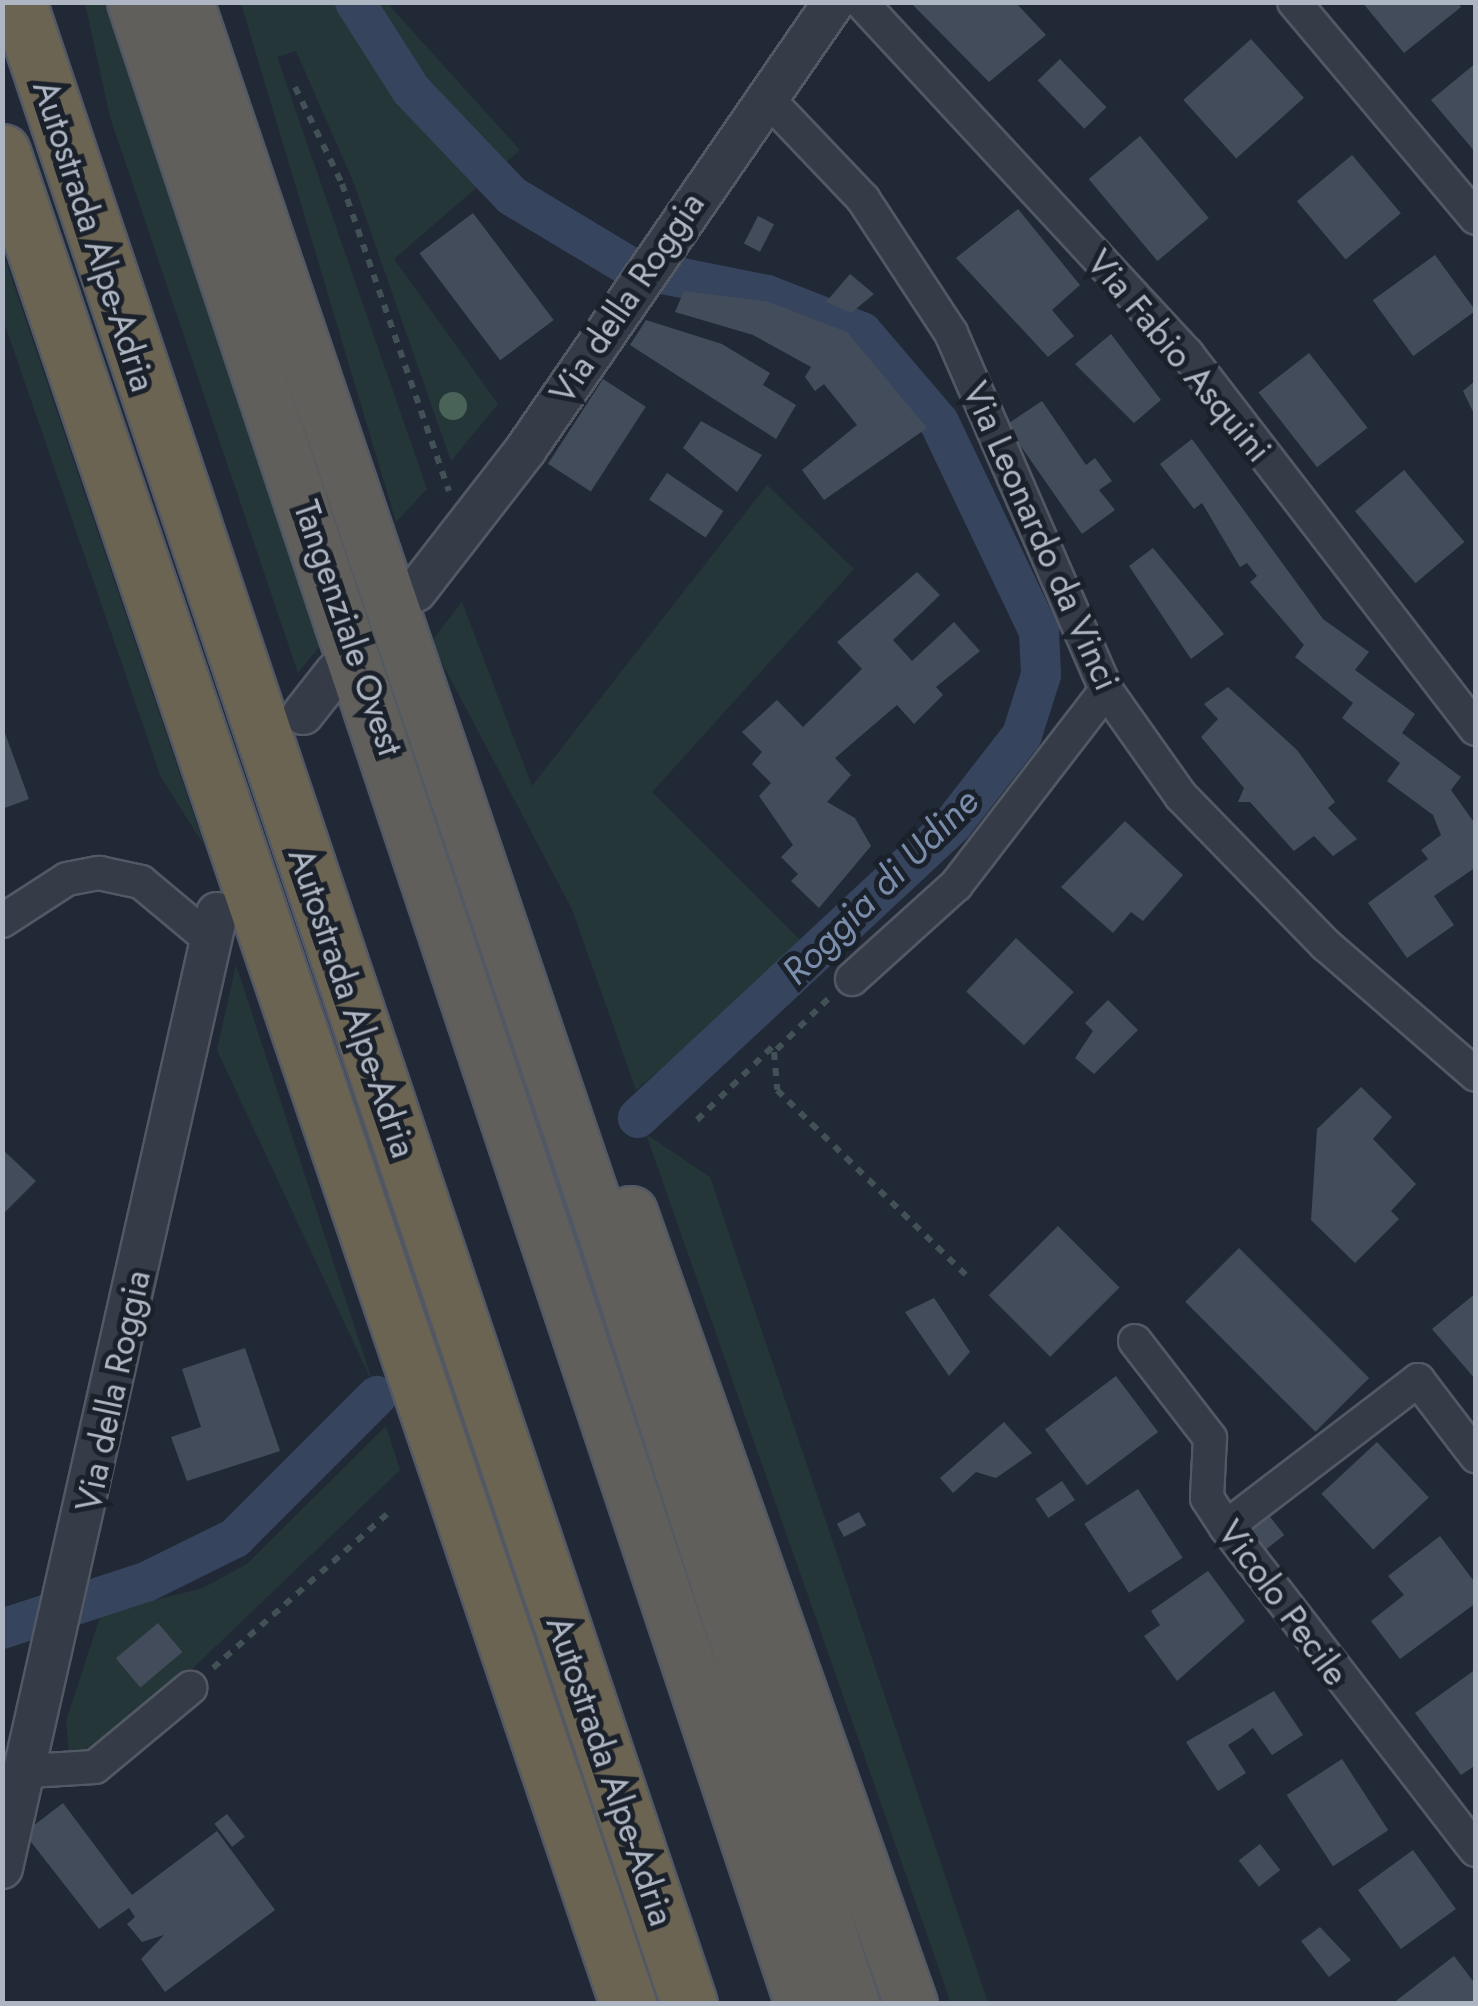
<!DOCTYPE html>
<style>
body{margin:0}
#map{position:relative;width:1478px;height:2006px;overflow:hidden;background:#222936;font-family:Jost,sans-serif}
div>[style]{position:absolute}
[style*='--x']{left:calc(var(--x)*1px);top:calc(var(--y)*1px);width:calc(var(--w)*1px);rotate:calc(var(--a)*1deg)}
.green>*{inset:0;background:#253638}
.canal>*{height:40px;margin:-20px;padding:0 20px;transform-origin:20px;border-radius:20px;background:#36445d}
.building>*{inset:0;background:#434c5b;transform-origin:0 0}
.path>*{height:6px;margin-top:-3px;transform-origin:0;background:repeating-linear-gradient(90deg,#415155 0 8px,transparent 0 16px)}
.roads{filter:drop-shadow(2px 0 #525965) drop-shadow(-2px 0 #525965) drop-shadow(0 2px #525965) drop-shadow(0 -2px #525965)}
.minor>*{height:32px;margin:-16px;padding:0 16px;transform-origin:16px;border-radius:16px;background:#353b47}
.tertiary>*{height:40px;margin:-20px;padding:0 20px;transform-origin:20px;border-radius:20px;background:#353b47}
.trunk>*{height:52px;margin:-26px;padding:0 26px;transform-origin:26px;border-radius:26px;background:#605f5c}
.motorway>*{height:55px;margin:-27.5px;padding:0 27.5px;transform-origin:27.5px;border-radius:27.5px;background:#6c6452}
.trees>*{width:28px;height:28px;margin:-14px;border-radius:50%;background:#496358}
span{translate:-50% -50%;white-space:nowrap;text-align:center;line-height:1.15;-webkit-text-stroke:10px #1a212b;paint-order:stroke}
.street-label{font-size:35px;color:#afb6c3}
.water-label{font-size:38px;color:#798caa;font-style:italic}
.frame{position:absolute;inset:0;border:5px solid #afb6c3;pointer-events:none}
</style>
<div id="map">
<div class="green">
<div style="clip-path:polygon(85px 3px,120px 3px,332px 631px,298px 673px,110px 117px)"></div>
<div style="clip-path:polygon(241px 3px,387px 3px,520px 150px,394px 259px,498px 404px,451px 461px,353px 181px,296px 51px,277px 57px,427px 489px,396px 522px)"></div>
<div style="clip-path:polygon(2px 253px,3px 253px,204px 845px,161px 777px,3px 319px)"></div>
<div style="clip-path:polygon(767px 485px,854px 569px,652px 792px,805px 945px,636px 1090px,572px 909px,431px 642px,462px 602px,532px 786px)"></div>
<div style="clip-path:polygon(236px 965px,374px 1386px,217px 1050px)"></div>
<div style="clip-path:polygon(646px 1134px,710px 1177px,988px 2003px,951px 2003px)"></div>
<div style="clip-path:polygon(386px 1426px,400px 1470px,149px 1710px,94px 1752px,69px 1751px,66px 1721px,101px 1614px,203px 1588px,247px 1564px)"></div>
</div>
<div class="canal">
<div style="--x:355;--y:2;--w:104;--a:57.5"></div>
<div style="--x:411;--y:90;--w:146;--a:46.4"></div>
<div style="--x:512;--y:196;--w:140;--a:31"></div>
<div style="--x:632;--y:268;--w:138;--a:11.3"></div>
<div style="--x:767;--y:295;--w:102;--a:21.3"></div>
<div style="--x:862;--y:332;--w:118;--a:49.5"></div>
<div style="--x:939;--y:422;--w:233;--a:64.5"></div>
<div style="--x:1039;--y:632;--w:43;--a:87.3"></div>
<div style="--x:1041;--y:675;--w:63;--a:107.6"></div>
<div style="--x:1022;--y:735;--w:113;--a:127.8"></div>
<div style="--x:953;--y:824;--w:431;--a:137"></div>
<div style="--x:2;--y:1629;--w:151;--a:-18.1"></div>
<div style="--x:146;--y:1582;--w:99;--a:-26.3"></div>
<div style="--x:235;--y:1538;--w:201;--a:-45"></div>
</div>
<div class="building">
<div style="clip-path:polygon(910px 2px,1015px 2px,1046px 35px,989px 82px)"></div>
<div style="clip-path:polygon(1362px 2px,1457px 2px,1461px 7px,1404px 53px)"></div>
<div style="left:1251px;top:39px;width:79px;height:91px;rotate:48deg"></div>
<div style="left:1060px;top:59px;width:67px;height:31px;rotate:46deg"></div>
<div style="clip-path:polygon(1476px 63px,1476px 153px,1431px 100px)"></div>
<div style="left:1140px;top:136px;width:107px;height:67px;rotate:50deg"></div>
<div style="left:1352px;top:155px;width:76px;height:72px;rotate:50deg"></div>
<div style="clip-path:polygon(1018px 209px,1080px 285px,1052px 310px,1074px 336px,1048px 357px,956px 258px)"></div>
<div style="left:473px;top:213px;width:134px;height:67px;rotate:53deg"></div>
<div style="left:758px;top:216px;width:18px;height:31px;rotate:27deg"></div>
<div style="left:1435px;top:255px;width:69px;height:77px;rotate:54deg"></div>
<div style="clip-path:polygon(850px 274px,874px 294px,851px 313px,826px 302px)"></div>
<div style="clip-path:polygon(684px 291px,769px 302px,847px 332px,927px 428px,824px 500px,802px 470px,857px 425px,824px 384px,815px 391px,805px 377px,811px 367px,753px 335px,675px 312px)"></div>
<div style="clip-path:polygon(646px 320px,722px 344px,770px 373px,763px 385px,796px 405px,776px 439px,630px 345px)"></div>
<div style="clip-path:polygon(1111px 334px,1161px 400px,1134px 423px,1075px 364px)"></div>
<div style="left:1309px;top:353px;width:95px;height:64px;rotate:52deg"></div>
<div style="left:603px;top:379px;width:51px;height:101px;rotate:33deg"></div>
<div style="clip-path:polygon(1476px 380px,1476px 418px,1463px 391px)"></div>
<div style="clip-path:polygon(1042px 401px,1086px 465px,1095px 458px,1112px 481px,1099px 490px,1115px 510px,1082px 534px,1006px 425px)"></div>
<div style="clip-path:polygon(701px 421px,762px 455px,737px 492px,683px 448px)"></div>
<div style="clip-path:polygon(1192px 439px,1323px 619px,1369px 652px,1355px 670px,1415px 714px,1402px 733px,1461px 777px,1451px 790px,1476px 825px,1476px 867px,1434px 896px,1454px 925px,1407px 958px,1368px 903px,1428px 859px,1421px 850px,1441px 835px,1433px 815px,1387px 781px,1400px 763px,1342px 718px,1353px 703px,1295px 657px,1304px 645px,1250px 582px,1257px 576px,1247px 563px,1240px 567px,1202px 503px,1194px 509px,1160px 464px)"></div>
<div style="left:1404px;top:470px;width:94px;height:64px;rotate:50deg"></div>
<div style="left:667px;top:473px;width:68px;height:32px;rotate:34deg"></div>
<div style="clip-path:polygon(1153px 548px,1224px 634px,1191px 659px,1129px 566px)"></div>
<div style="clip-path:polygon(917px 572px,940px 595px,893px 640px,912px 661px,954px 622px,980px 651px,936px 687px,943px 695px,914px 724px,897px 705px,835px 758px,851px 775px,827px 802px,855px 818px,871px 846px,819px 908px,791px 881px,798px 874px,781px 857px,793px 845px,759px 796px,771px 783px,752px 764px,762px 752px,742px 732px,777px 700px,803px 727px,862px 669px,837px 642px)"></div>
<div style="clip-path:polygon(1228px 687px,1297px 750px,1335px 802px,1328px 808px,1357px 839px,1333px 856px,1314px 836px,1294px 851px,1250px 802px,1238px 802px,1244px 788px,1201px 737px,1218px 719px,1204px 704px)"></div>
<div style="clip-path:polygon(2px 725px,29px 799px,2px 809px)"></div>
<div style="clip-path:polygon(1125px 821px,1183px 875px,1143px 921px,1131px 912px,1113px 933px,1061px 887px)"></div>
<div style="left:1016px;top:938px;width:79px;height:73px;rotate:43deg"></div>
<div style="clip-path:polygon(1108px 1000px,1138px 1030px,1094px 1074px,1075px 1058px,1093px 1031px,1085px 1023px)"></div>
<div style="clip-path:polygon(1361px 1087px,1392px 1117px,1373px 1139px,1416px 1184px,1391px 1211px,1399px 1219px,1355px 1263px,1311px 1220px,1317px 1129px)"></div>
<div style="clip-path:polygon(2px 1149px,36px 1181px,2px 1215px)"></div>
<div style="left:1058px;top:1226px;width:87px;height:98px;rotate:45deg"></div>
<div style="left:1239px;top:1248px;width:184px;height:76px;rotate:45deg"></div>
<div style="clip-path:polygon(1476px 1293px,1476px 1380px,1432px 1329px)"></div>
<div style="clip-path:polygon(934px 1298px,970px 1352px,949px 1376px,905px 1312px)"></div>
<div style="clip-path:polygon(245px 1348px,280px 1451px,187px 1481px,171px 1437px,201px 1427px,182px 1369px)"></div>
<div style="left:1116px;top:1376px;width:70px;height:89px;rotate:53deg"></div>
<div style="clip-path:polygon(1004px 1422px,1032px 1453px,996px 1478px,976px 1472px,953px 1493px,940px 1478px)"></div>
<div style="left:1377px;top:1442px;width:76px;height:76px;rotate:47deg"></div>
<div style="left:1062px;top:1481px;width:23px;height:32px;rotate:56deg"></div>
<div style="left:1138px;top:1489px;width:82px;height:64px;rotate:57deg"></div>
<div style="left:859px;top:1512px;width:15px;height:25px;rotate:62deg"></div>
<div style="left:1267px;top:1513px;width:28px;height:23px;rotate:52deg"></div>
<div style="clip-path:polygon(1440px 1536px,1476px 1584px,1476px 1603px,1400px 1659px,1371px 1621px,1404px 1595px,1388px 1576px)"></div>
<div style="clip-path:polygon(1208px 1571px,1245px 1621px,1177px 1681px,1144px 1636px,1160px 1625px,1151px 1611px)"></div>
<div style="left:158px;top:1623px;width:38px;height:55px;rotate:50deg"></div>
<div style="clip-path:polygon(1476px 1669px,1476px 1765px,1461px 1775px,1415px 1713px)"></div>
<div style="clip-path:polygon(1274px 1691px,1303px 1735px,1272px 1755px,1253px 1728px,1241px 1737px,1228px 1745px,1246px 1773px,1218px 1791px,1186px 1742px)"></div>
<div style="left:1342px;top:1759px;width:85px;height:66px;rotate:57deg"></div>
<div style="clip-path:polygon(63px 1803px,132px 1895px,217px 1831px,275px 1910px,165px 1992px,141px 1959px,164px 1935px,142px 1942px,127px 1924px,135px 1917px,129px 1908px,99px 1929px,24px 1833px)"></div>
<div style="left:227px;top:1814px;width:29px;height:16px;rotate:52deg"></div>
<div style="left:1260px;top:1844px;width:33px;height:27px;rotate:52deg"></div>
<div style="left:1413px;top:1850px;width:73px;height:68px;rotate:54deg"></div>
<div style="clip-path:polygon(1320px 1927px,1351px 1960px,1329px 1977px,1301px 1941px)"></div>
<div style="clip-path:polygon(1454px 1956px,1476px 1985px,1476px 2004px,1392px 2004px)"></div>
</div>
<div class="path">
<div style="--x:295;--y:87;--w:108;--a:64.1"></div>
<div style="--x:342;--y:184;--w:325;--a:70.8"></div>
<div style="--x:828;--y:999;--w:76;--a:135.5"></div>
<div style="--x:774;--y:1052;--w:38;--a:85"></div>
<div style="--x:777;--y:1090;--w:264;--a:44.4"></div>
<div style="--x:697;--y:1120;--w:106;--a:-44.2"></div>
<div style="--x:213;--y:1668;--w:234;--a:-41.5"></div>
</div>
<div class="roads">
<div class="minor">
<div style="--x:861;--y:2;--w:480;--a:47.2"></div>
<div style="--x:1187;--y:354;--w:473;--a:52.4"></div>
<div style="--x:1294;--y:2;--w:282;--a:49.9"></div>
<div style="--x:766;--y:97;--w:141;--a:46.4"></div>
<div style="--x:863;--y:199;--w:160;--a:56.7"></div>
<div style="--x:951;--y:333;--w:389;--a:66.5"></div>
<div style="--x:1106;--y:690;--w:130;--a:54.7"></div>
<div style="--x:1181;--y:796;--w:208;--a:45.8"></div>
<div style="--x:1326;--y:945;--w:198;--a:40.9"></div>
<div style="--x:2;--y:921;--w:77;--a:-32.9"></div>
<div style="--x:67;--y:879;--w:33;--a:-11"></div>
<div style="--x:99;--y:873;--w:43;--a:12.1"></div>
<div style="--x:141;--y:882;--w:87;--a:39.9"></div>
<div style="--x:852;--y:979;--w:140;--a:-42.1"></div>
<div style="--x:956;--y:885;--w:246;--a:-52.4"></div>
<div style="--x:1135;--y:1341;--w:123;--a:52.3"></div>
<div style="--x:1210;--y:1438;--w:60;--a:92.9"></div>
<div style="--x:1207;--y:1498;--w:35;--a:57"></div>
<div style="--x:1226;--y:1527;--w:408;--a:52.3"></div>
<div style="--x:1226;--y:1527;--w:242;--a:-37.4"></div>
<div style="--x:1418;--y:1380;--w:96;--a:52.7"></div>
<div style="--x:29;--y:1771;--w:66;--a:-3.5"></div>
<div style="--x:95;--y:1767;--w:124;--a:-39.7"></div>
</div>
<div class="tertiary">
<div style="--x:416;--y:591;--w:180;--a:-52.2"></div>
<div style="--x:526;--y:449;--w:543;--a:-55.43"></div>
<div style="--x:303;--y:714;--w:53;--a:-51.8"></div>
<div style="--x:2;--y:1868;--w:979;--a:-77.31"></div>
</div>
<div class="trunk">
<div style="--x:134;--y:2;--w:2111;--a:71.55"></div>
<div style="--x:187;--y:2;--w:1307;--a:71.26"></div>
<div style="--x:607;--y:1240;--w:803;--a:72.15"></div>
<div style="--x:631;--y:1213;--w:839;--a:70.51"></div>
</div>
<div class="motorway">
<div style="--x:18;--y:2;--w:2111;--a:71.47"></div>
<div style="--x:2;--y:152;--w:1955;--a:71.32"></div>
</div>
</div>
<div class="trees">
<div style="left:453px;top:406px"></div>
</div>
<div class="street-label">
<span style="left:94px;top:236px;rotate:72deg">Autostrada Alpe-Adria</span>
<span style="left:627px;top:298px;rotate:-56deg">Via della Roggia</span>
<span style="left:1179px;top:356px;rotate:50deg">Via Fabio Asquini</span>
<span style="left:1041px;top:536px;rotate:66deg">Via Leonardo da Vinci</span>
<span style="left:348px;top:628px;rotate:71deg">Tangenziale Ovest</span>
<span style="left:352px;top:1003px;rotate:71deg">Autostrada Alpe-Adria</span>
<span style="left:113px;top:1391px;rotate:-78deg">Via della Roggia</span>
<span style="left:1283px;top:1603px;rotate:54deg">Vicolo Pecile</span>
<span style="left:610px;top:1771px;rotate:71deg">Autostrada Alpe-Adria</span>
</div>
<div class="water-label">
<span style="left:880px;top:886px;rotate:-45deg">Roggia di Udine</span>
</div>
<div class="frame"></div>
</div>
